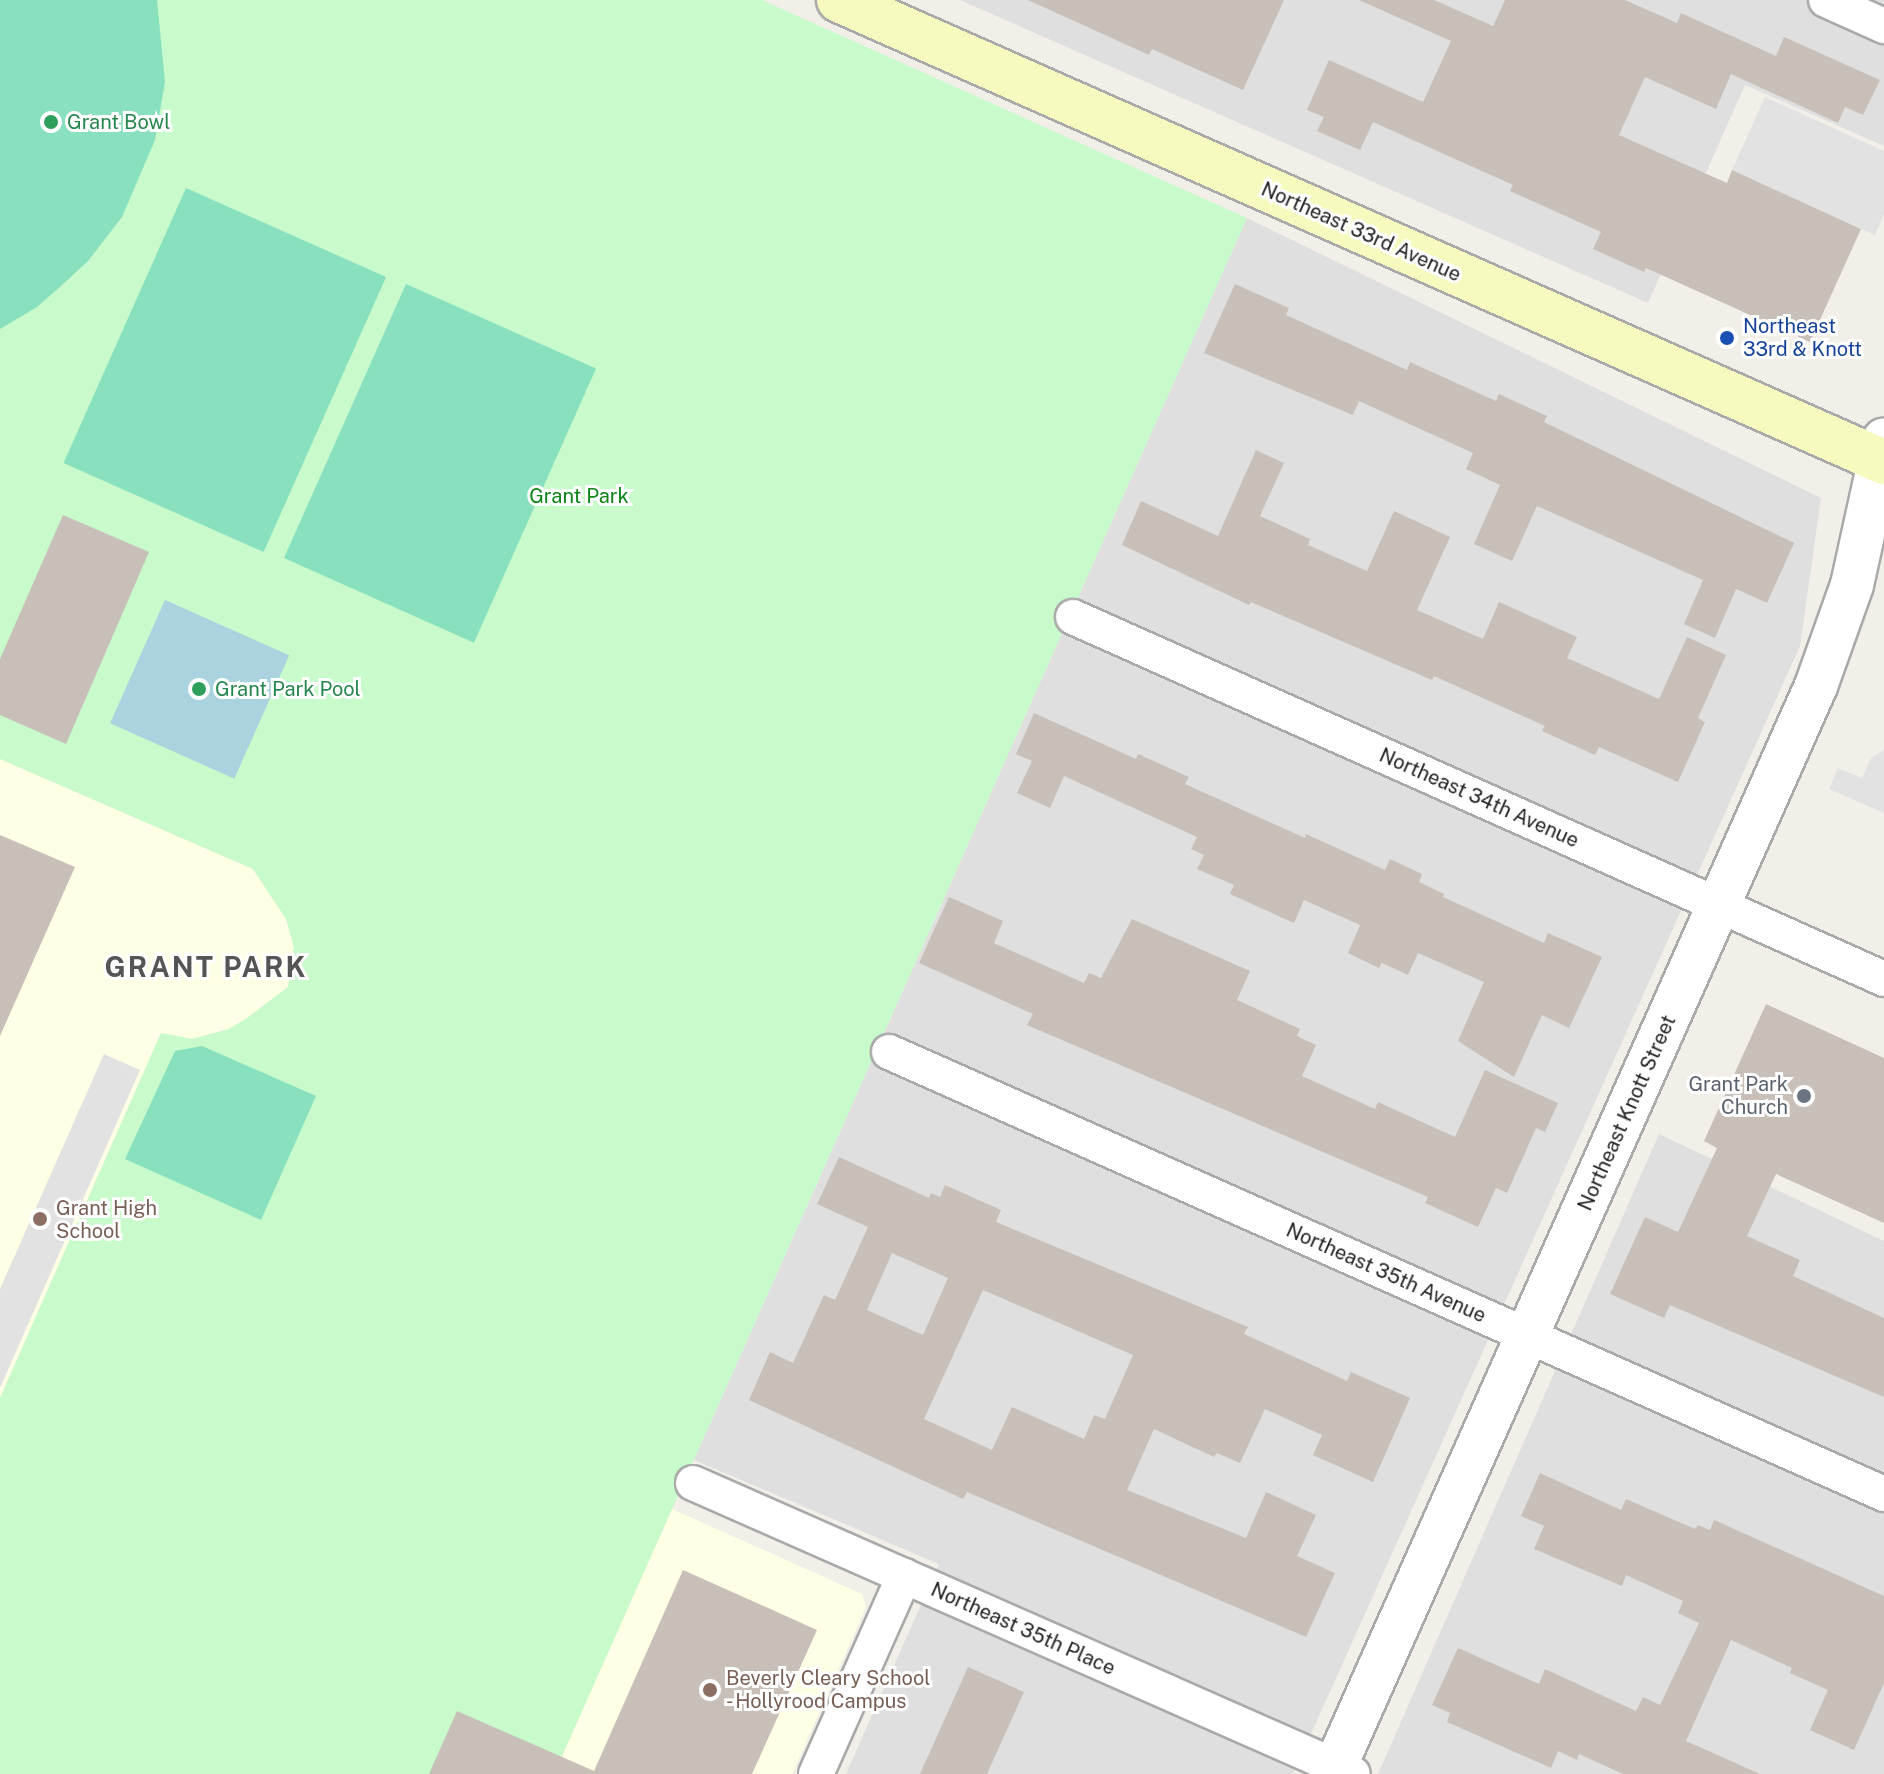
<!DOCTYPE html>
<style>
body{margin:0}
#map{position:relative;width:1884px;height:1774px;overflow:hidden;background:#f2efe9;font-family:"Public Sans",sans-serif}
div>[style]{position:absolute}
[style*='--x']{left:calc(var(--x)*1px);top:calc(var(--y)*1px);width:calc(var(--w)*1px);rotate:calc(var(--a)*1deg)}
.residential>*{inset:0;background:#e0dfdf}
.education>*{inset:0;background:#ffffe5}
.park>*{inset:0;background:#c8facc}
.pitch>*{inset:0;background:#88e0be;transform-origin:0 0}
.parking>*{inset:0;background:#e2e2e2}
.water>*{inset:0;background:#aad3df;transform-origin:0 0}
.building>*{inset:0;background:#c7bfb8}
.roads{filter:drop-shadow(2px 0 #a9a9a9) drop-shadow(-2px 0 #a9a9a9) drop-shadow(0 2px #a9a9a9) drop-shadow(0 -2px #a9a9a9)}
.minor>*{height:34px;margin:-17px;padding:0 17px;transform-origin:17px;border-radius:17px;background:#fff}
.tertiary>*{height:42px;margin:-21px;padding:0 21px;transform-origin:21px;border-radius:21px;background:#fff}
.secondary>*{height:44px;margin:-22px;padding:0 22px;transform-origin:22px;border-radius:22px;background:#f7fabf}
.dots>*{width:22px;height:22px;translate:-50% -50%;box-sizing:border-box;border:4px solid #fff;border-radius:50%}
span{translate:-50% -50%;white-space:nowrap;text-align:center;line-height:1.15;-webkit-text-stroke:6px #fff;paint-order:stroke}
.leisure-label{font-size:20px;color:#27864d}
.left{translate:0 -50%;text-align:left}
.street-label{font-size:20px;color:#222}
.transit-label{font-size:20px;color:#164399}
.park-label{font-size:20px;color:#0c8416}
.worship-label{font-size:20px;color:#5b616d}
.right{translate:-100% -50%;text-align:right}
.education-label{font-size:20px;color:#785e54}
.district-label{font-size:28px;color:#555;font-weight:700;letter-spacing:2px}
</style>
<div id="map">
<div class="residential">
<div style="clip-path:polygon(960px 0,1884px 0,1884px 146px,1745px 85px,1648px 303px)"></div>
<div style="clip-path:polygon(1247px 218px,1821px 498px,1800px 646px,1293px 1774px,846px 1774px,939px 1564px,694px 1460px)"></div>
<div style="clip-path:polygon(1659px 1134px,1884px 1241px,1884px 1774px,1378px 1774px)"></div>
</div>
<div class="education">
<div style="clip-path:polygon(0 759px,253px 869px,286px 919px,294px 947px,288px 987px,247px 1018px,229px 1029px,191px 1039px,161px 1033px,0 1398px)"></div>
<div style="clip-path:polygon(672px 1509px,862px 1594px,866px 1607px,792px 1774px,554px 1774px)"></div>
</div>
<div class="park">
<div style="clip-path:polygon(0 0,762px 0,1247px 218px,554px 1774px,0 1774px,0 1398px,161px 1033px,192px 1039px,229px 1029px,247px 1018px,288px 987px,294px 947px,286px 919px,253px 869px,0 759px)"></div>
</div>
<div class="pitch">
<div style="clip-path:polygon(0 0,157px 0,165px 82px,155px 140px,122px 217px,88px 261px,61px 286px,37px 307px,0 329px)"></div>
<div style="left:186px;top:188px;width:219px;height:301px;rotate:24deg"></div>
<div style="left:406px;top:284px;width:208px;height:300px;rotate:24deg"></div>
<div style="clip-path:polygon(202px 1046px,316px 1096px,261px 1220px,125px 1159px,175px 1051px)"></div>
</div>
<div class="parking">
<div style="clip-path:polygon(1765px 97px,1884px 151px,1884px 214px,1875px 235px,1732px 170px)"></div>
<div style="clip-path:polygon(1884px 750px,1884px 813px,1829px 789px,1838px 768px,1862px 778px,1871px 758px)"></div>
<div style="clip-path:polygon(104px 1054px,140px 1070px,0 1388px,0 1289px)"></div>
</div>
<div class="water">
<div style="left:165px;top:600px;width:136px;height:135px;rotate:24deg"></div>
</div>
<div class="building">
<div style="clip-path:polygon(1028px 0,1284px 0,1243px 90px,1152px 49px,1149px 55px)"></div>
<div style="clip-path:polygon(1359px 0,1434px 0,1493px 26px,1505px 0,1625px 0,1677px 23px,1681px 13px,1776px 56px,1784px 37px,1880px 80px,1863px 115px,1845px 107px,1838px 123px,1731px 74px,1716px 109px,1645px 77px,1619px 135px,1727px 183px,1732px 170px,1861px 229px,1810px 342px,1646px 268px,1644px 272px,1593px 249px,1601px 232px,1510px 191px,1513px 185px,1373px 122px,1360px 150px,1317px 131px,1324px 117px,1307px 110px,1329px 60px,1423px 102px,1451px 41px)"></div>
<div style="clip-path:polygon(1235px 284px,1289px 308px,1286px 315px,1407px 370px,1410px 362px,1496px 401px,1499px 394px,1547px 416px,1544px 422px,1794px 543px,1767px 603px,1736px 589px,1715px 638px,1684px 624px,1703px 580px,1537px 506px,1512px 561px,1474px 544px,1500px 485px,1466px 469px,1473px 453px,1359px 401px,1353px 415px,1204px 353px)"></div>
<div style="clip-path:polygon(1256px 450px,1284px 463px,1260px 516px,1310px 539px,1308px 545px,1367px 571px,1394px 511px,1450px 537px,1417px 610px,1483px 639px,1499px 602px,1577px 637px,1567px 658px,1659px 699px,1687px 637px,1726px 655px,1698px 718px,1705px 722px,1678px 782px,1599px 747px,1595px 755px,1542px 731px,1545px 726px,1434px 676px,1432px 680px,1251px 602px,1249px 605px,1122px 545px,1141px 501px,1218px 536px)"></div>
<div style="clip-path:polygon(63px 515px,149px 552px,66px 744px,0 715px,0 659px)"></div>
<div style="clip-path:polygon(1034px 713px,1136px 759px,1138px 754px,1189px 777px,1185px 784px,1305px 838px,1306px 834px,1385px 870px,1390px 859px,1422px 874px,1419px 882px,1444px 894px,1443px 897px,1544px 943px,1548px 933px,1602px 957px,1569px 1028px,1542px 1015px,1514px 1077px,1458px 1041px,1484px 982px,1418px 953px,1408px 975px,1382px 963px,1379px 968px,1348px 953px,1360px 925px,1304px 900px,1294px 923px,1230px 894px,1234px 885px,1197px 869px,1204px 855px,1191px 849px,1197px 837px,1064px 776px,1050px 808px,1017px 793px,1032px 761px,1016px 754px)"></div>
<div style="clip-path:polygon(0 835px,75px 867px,0 1036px)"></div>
<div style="clip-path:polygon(949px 897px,1003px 921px,994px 943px,1084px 983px,1089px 973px,1101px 978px,1132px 919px,1250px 971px,1237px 1000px,1300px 1029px,1297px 1036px,1316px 1045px,1302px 1076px,1375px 1109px,1378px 1102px,1455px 1137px,1485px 1070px,1558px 1103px,1545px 1132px,1536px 1128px,1507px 1193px,1496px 1188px,1478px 1227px,1425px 1203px,1428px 1197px,1027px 1025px,1033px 1014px,919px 963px)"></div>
<div style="clip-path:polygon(1766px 1004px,1884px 1058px,1884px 1223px,1776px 1174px,1747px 1236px,1800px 1260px,1793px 1276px,1884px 1318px,1884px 1397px,1670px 1305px,1664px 1318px,1610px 1294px,1645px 1217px,1678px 1232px,1717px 1148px,1704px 1141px)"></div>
<div style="clip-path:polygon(evenodd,839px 1157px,929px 1198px,931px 1193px,940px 1197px,945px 1185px,1001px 1210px,996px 1222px,1248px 1327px,1244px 1334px,1347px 1381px,1351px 1372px,1410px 1398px,1373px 1482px,1313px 1455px,1322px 1435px,1265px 1409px,1240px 1463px,1217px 1453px,1214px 1457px,1154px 1429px,1127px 1490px,1246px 1538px,1266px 1492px,1316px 1515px,1297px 1556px,1335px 1573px,1306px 1637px,967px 1492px,963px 1499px,749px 1400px,770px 1352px,793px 1363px,824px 1295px,835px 1300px,868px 1227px,817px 1204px,839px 1157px,892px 1253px,948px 1278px,923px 1335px,867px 1310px,892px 1253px,839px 1157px,983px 1290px,1133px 1355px,1105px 1419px,1094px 1415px,1084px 1439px,1012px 1407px,992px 1450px,924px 1419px,983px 1290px)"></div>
<div style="clip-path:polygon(1540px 1473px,1621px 1510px,1626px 1499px,1695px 1529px,1698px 1525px,1710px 1530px,1714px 1520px,1884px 1596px,1884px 1683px,1854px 1750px,1810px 1730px,1828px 1690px,1790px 1673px,1792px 1668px,1731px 1640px,1686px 1741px,1760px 1774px,1623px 1774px,1579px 1754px,1577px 1760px,1558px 1751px,1551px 1768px,1447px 1722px,1450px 1713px,1432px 1705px,1458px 1648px,1539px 1684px,1545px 1669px,1636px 1711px,1643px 1697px,1660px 1705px,1699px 1623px,1678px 1613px,1683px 1601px,1626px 1575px,1622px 1586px,1534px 1549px,1544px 1526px,1521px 1516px)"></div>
<div style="clip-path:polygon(683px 1570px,817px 1630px,752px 1774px,429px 1774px,457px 1711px,594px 1771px)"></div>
<div style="clip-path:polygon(968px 1667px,1024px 1692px,987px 1774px,920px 1774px)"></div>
</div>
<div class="roads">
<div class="minor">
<div style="--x:1826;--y:0;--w:64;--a:24.1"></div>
<div style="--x:1073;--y:617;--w:888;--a:24.05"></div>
<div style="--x:889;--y:1052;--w:1089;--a:23.95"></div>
<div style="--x:693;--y:1483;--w:721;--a:23.79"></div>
<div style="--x:816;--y:1774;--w:217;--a:-66"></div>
</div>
<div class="tertiary">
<div style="--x:1332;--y:1774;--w:1191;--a:-66.02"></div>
<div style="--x:1816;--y:686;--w:107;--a:-70.4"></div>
<div style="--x:1852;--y:585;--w:149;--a:-77.6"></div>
</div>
<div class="secondary">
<div style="--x:839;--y:0;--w:1143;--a:23.85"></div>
</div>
</div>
<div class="dots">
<div style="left:51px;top:122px;background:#2e9e5b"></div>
<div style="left:1727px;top:338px;background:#1a4fb4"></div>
<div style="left:199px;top:689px;background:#2e9e5b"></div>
<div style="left:1804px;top:1096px;background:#6b7280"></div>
<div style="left:40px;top:1219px;background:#8d6e63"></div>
<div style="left:710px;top:1690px;background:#8d6e63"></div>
</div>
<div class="leisure-label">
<span class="left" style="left:67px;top:122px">Grant Bowl</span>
<span class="left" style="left:215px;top:689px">Grant Park Pool</span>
</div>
<div class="street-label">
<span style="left:1361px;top:232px;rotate:24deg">Northeast 33rd Avenue</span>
<span style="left:1479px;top:798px;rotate:24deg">Northeast 34th Avenue</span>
<span style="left:1627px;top:1113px;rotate:-66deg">Northeast Knott Street</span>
<span style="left:1386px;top:1273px;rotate:24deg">Northeast 35th Avenue</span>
<span style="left:1023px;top:1629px;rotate:24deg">Northeast 35th Place</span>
</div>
<div class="transit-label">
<span class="left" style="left:1743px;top:338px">Northeast<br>33rd &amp; Knott</span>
</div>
<div class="park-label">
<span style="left:579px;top:496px">Grant Park</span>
</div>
<div class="worship-label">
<span class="right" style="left:1788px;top:1096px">Grant Park<br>Church</span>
</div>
<div class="education-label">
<span class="left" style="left:56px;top:1220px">Grant High<br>School</span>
<span class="left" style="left:726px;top:1690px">Beverly Cleary School<br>- Hollyrood Campus</span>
</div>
<div class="district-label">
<span style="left:206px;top:967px">GRANT PARK</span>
</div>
</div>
